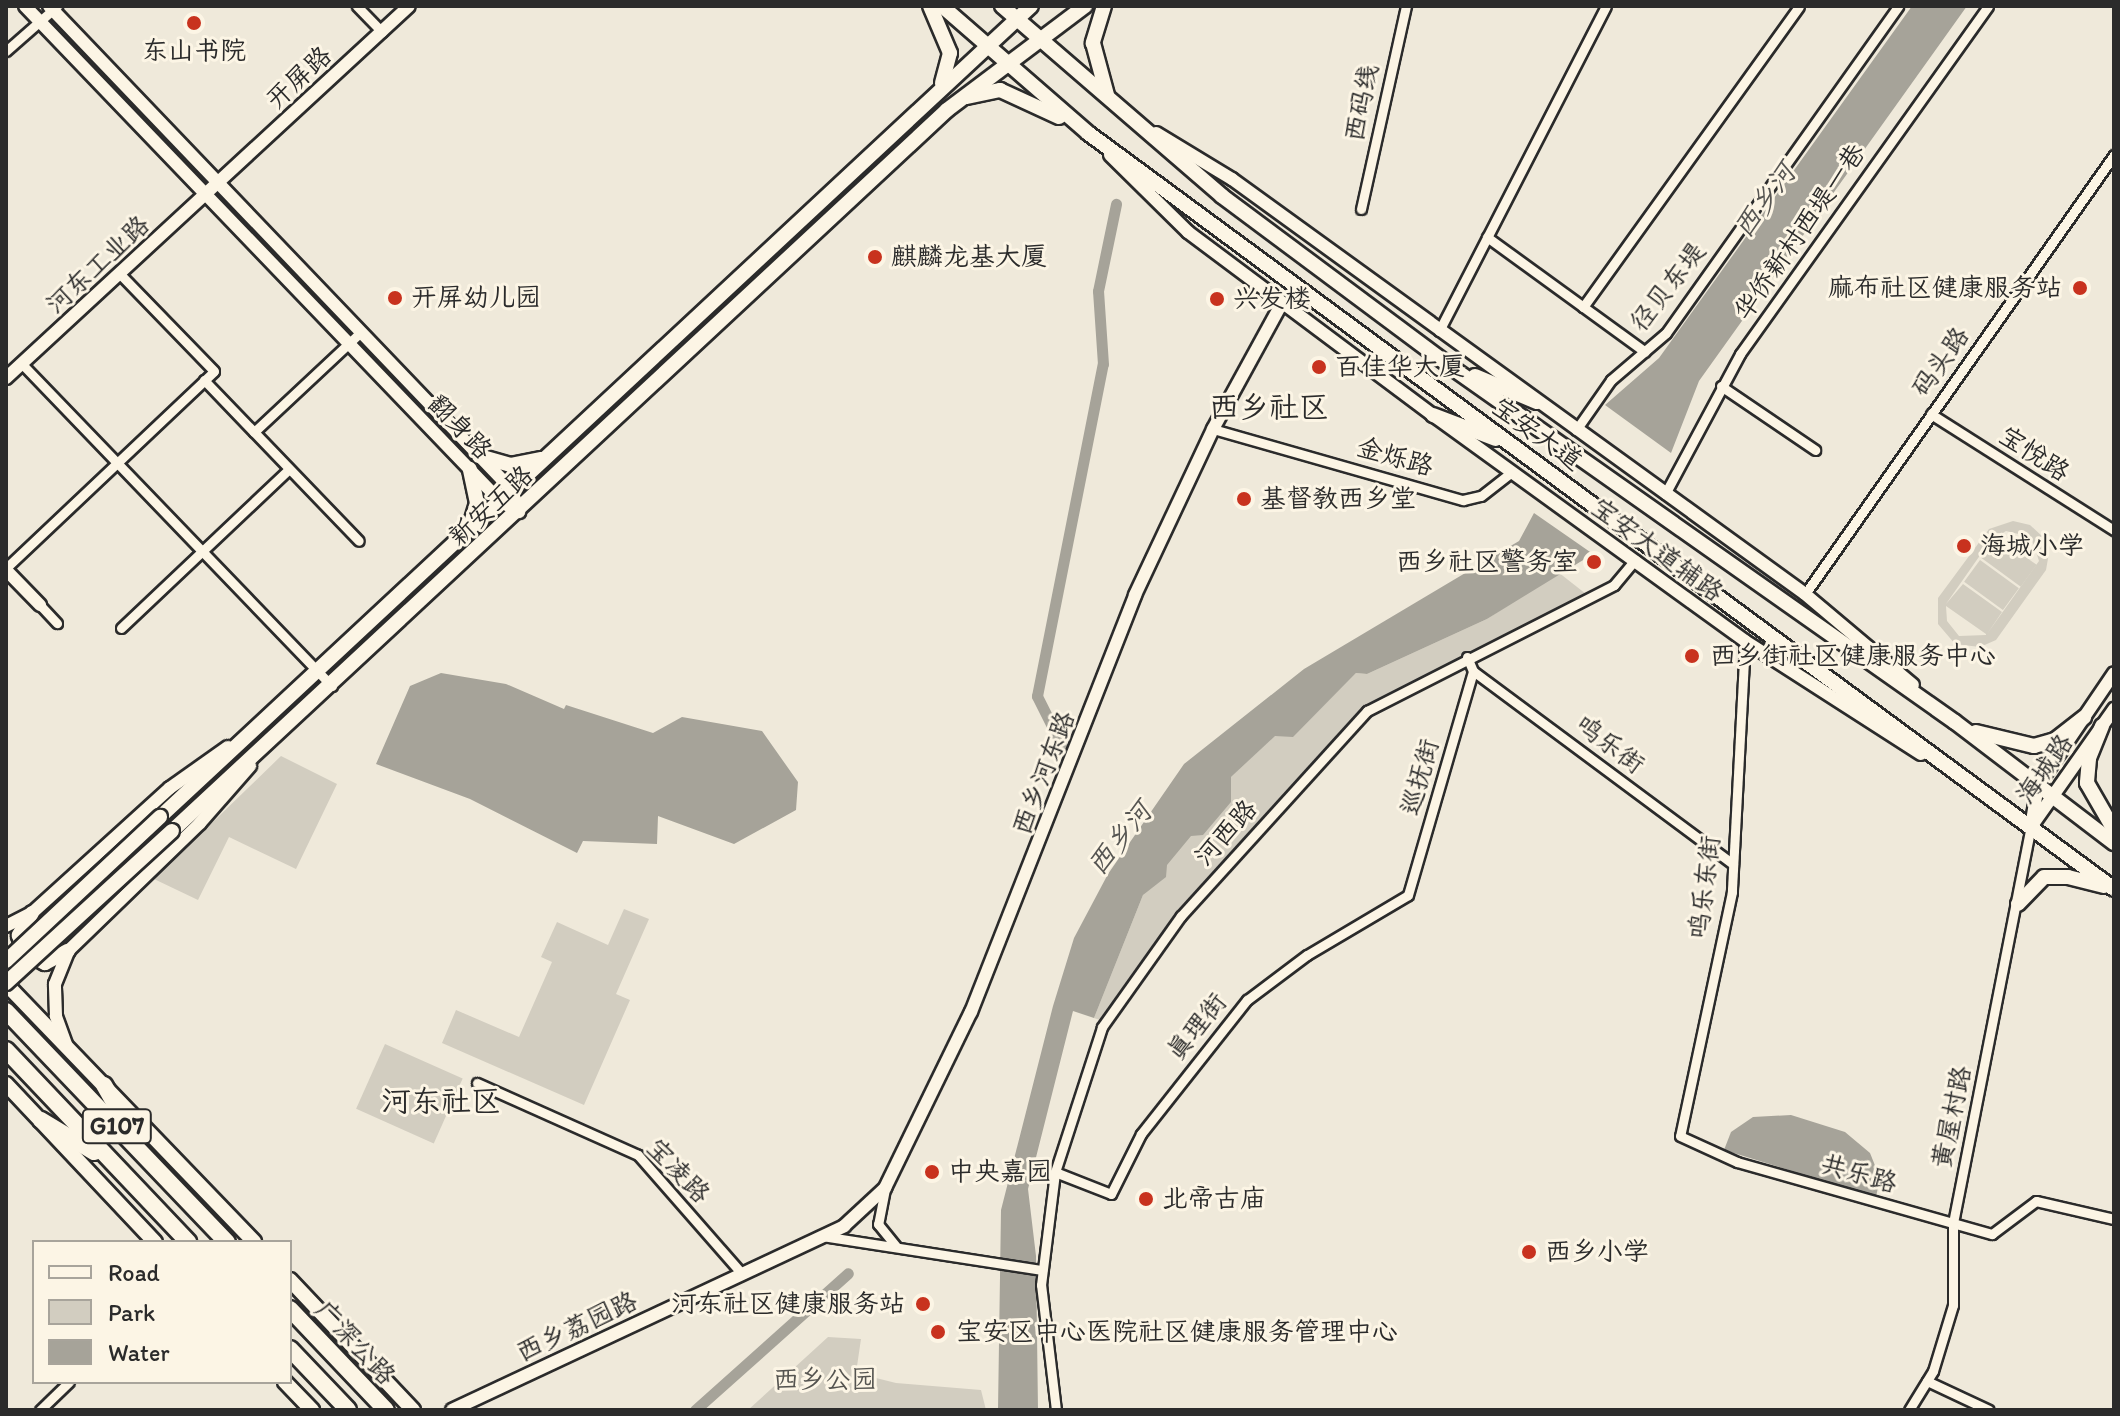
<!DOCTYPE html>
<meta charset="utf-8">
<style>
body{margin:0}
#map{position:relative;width:2120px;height:1416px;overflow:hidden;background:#efe9da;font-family:Itim,"LXGW WenKai TC",sans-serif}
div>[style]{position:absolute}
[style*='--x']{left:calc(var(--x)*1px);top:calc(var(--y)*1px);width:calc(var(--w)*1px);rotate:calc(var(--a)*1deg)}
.green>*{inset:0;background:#d2cdc0;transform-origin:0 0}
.water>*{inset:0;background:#a6a399}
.canal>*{height:11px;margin:-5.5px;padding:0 5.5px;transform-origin:5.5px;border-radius:5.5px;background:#a6a399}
.roads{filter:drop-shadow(2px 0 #2b2b2b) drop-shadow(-2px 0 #2b2b2b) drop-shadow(0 2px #2b2b2b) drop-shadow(0 -2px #2b2b2b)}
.street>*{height:9px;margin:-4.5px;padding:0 4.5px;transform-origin:4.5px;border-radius:4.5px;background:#fcf5e5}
.secondary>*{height:12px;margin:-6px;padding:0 6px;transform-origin:6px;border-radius:6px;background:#fcf5e5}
.primary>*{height:14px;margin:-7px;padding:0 7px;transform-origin:7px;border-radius:7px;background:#fcf5e5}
.highway>*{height:16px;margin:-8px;padding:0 8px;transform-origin:8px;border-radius:8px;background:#fcf5e5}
.bridges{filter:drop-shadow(2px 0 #2b2b2b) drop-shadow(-2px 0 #2b2b2b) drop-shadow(0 2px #2b2b2b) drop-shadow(0 -2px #2b2b2b)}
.primary-bridge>*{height:14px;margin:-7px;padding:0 7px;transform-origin:7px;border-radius:7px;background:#fcf5e5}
.dots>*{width:22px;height:22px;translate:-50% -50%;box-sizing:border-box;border:4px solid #fcf5e5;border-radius:50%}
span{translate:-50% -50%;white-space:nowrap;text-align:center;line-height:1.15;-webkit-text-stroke:6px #fcf5e5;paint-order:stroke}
.shield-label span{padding:2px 6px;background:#fcf5e5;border:2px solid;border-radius:6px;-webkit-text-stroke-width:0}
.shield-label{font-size:24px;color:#2b2b2b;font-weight:700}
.poi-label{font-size:26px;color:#2b2b2b}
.left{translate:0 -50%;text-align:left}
.right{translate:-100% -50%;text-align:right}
.street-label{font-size:26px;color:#2b2b2b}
.park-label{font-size:26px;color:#555450}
.water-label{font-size:28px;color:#565552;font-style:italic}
.quarter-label{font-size:30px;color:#2b2b2b}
.frame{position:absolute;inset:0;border:8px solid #2b2b2b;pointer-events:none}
.legend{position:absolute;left:32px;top:1240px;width:260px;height:144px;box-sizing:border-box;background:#fcf5e5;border:2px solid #a8a49b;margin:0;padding:10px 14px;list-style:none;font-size:24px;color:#2b2b2b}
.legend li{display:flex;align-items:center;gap:16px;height:40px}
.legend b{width:40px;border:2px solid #a8a49b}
</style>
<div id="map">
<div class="green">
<div style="clip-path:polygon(evenodd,2013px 521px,2030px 525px,2043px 537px,2049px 553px,2046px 570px,1996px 640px,1980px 647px,1955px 644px,1938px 624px,1938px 598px,1989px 529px,2013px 521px,2006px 531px,2031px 537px,2039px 561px,1987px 634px,2002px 612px,1963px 584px,1946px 604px,1990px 541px,2006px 531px,2013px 521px,1946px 606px,1986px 634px,1986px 635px,1959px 636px,1947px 621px,1946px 606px)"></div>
<div style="left:1997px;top:536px;width:49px;height:27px;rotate:36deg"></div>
<div style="left:1980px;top:560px;width:48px;height:27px;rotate:36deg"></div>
<div style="clip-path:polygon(1558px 572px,1586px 594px,1362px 709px,1178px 914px,1100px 1020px,1094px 1018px,1143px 895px,1231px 777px,1275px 735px,1293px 736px,1356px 673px,1367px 674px,1487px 619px)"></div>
<div style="clip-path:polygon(281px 756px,337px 784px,296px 869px,229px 837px,198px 900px,154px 879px)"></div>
<div style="clip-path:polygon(624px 909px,649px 919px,616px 994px,630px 1000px,584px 1105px,442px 1043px,456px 1010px,519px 1037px,552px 962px,541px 957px,557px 922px,608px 945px)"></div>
<div style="left:385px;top:1044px;width:85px;height:71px;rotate:24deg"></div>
<div style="clip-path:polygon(828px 1337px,861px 1339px,856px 1373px,896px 1383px,981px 1390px,986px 1410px,748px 1410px)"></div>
</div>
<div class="water">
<div style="clip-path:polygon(1912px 6px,1967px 6px,1699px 381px,1671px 453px,1605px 405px,1659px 358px)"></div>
<div style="clip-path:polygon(1534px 513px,1593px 554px,1487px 619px,1367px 674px,1356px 673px,1293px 737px,1275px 736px,1231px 777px,1231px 802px,1203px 835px,1191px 836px,1167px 865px,1166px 877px,1143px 895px,1094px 1018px,1073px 1011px,1028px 1189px,1036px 1256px,1038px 1410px,998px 1410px,1001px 1210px,1053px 1006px,1074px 938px,1108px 874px,1184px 764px,1304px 669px,1519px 541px)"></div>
<div style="clip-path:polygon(441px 673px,506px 684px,564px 709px,566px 705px,653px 733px,682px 717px,762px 731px,798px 782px,796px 810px,734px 844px,658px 816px,657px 844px,583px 841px,577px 853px,470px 799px,376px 764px,410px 686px)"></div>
<div style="clip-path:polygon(1791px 1115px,1845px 1132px,1870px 1153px,1880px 1178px,1876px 1197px,1724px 1150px,1731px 1132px,1753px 1117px)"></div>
</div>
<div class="canal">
<div style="--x:1062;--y:746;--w:56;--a:-116.6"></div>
<div style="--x:1037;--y:696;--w:338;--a:-78.8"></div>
<div style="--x:1103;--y:364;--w:73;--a:-93.9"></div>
<div style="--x:1098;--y:291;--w:89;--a:-78.3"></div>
<div style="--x:695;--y:1410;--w:205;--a:-41.8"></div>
</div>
<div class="roads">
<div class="street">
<div style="--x:357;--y:6;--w:36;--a:46"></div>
<div style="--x:6;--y:51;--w:68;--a:-41.4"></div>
<div style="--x:1361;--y:209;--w:208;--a:-77.5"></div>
<div style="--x:1487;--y:237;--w:195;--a:36"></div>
<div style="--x:1583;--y:307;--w:370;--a:-54.3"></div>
<div style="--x:1439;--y:331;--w:365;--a:-62.8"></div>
<div style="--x:22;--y:364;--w:447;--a:46.1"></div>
<div style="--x:204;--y:380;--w:223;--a:46.1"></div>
<div style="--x:1721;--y:386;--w:114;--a:34.2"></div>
<div style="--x:1931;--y:414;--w:217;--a:32.4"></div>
<div style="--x:1213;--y:429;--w:260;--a:15.9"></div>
<div style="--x:1463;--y:500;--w:18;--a:-13"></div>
<div style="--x:1481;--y:496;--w:39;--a:-38"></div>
<div style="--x:1576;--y:430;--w:61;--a:-55"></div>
<div style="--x:1611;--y:380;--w:72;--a:-40.5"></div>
<div style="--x:1666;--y:333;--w:401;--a:-54.6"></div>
<div style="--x:254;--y:432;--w:146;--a:-43.1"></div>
<div style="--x:1665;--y:494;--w:159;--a:-61.8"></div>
<div style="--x:1740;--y:354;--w:427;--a:-54.5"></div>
<div style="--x:6;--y:568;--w:286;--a:-43.4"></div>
<div style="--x:214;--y:371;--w:135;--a:-134.1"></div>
<div style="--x:1805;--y:594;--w:537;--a:-54.86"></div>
<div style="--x:40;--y:605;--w:25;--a:47"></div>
<div style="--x:121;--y:628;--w:231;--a:-43.4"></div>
<div style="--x:1745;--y:641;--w:251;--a:93"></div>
<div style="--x:1732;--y:892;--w:249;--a:102"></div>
<div style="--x:1680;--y:1136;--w:63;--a:24.5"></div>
<div style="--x:1737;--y:1162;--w:265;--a:15.8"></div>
<div style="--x:1992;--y:1234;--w:55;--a:-36.9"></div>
<div style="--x:2036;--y:1201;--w:80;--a:13"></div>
<div style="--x:1467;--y:657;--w:15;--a:67"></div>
<div style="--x:1473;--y:671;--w:324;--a:36.6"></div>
<div style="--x:477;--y:1083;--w:176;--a:24.1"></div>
<div style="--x:638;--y:1155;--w:158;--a:48.8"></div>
<div style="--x:1055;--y:1172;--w:60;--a:21.4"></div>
<div style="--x:1111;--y:1194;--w:67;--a:-63.4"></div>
<div style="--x:1141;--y:1134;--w:171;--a:-51.7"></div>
<div style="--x:1247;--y:1000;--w:75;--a:-36.9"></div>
<div style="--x:1307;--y:955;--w:117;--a:-30.7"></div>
<div style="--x:1408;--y:895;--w:233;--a:-73.8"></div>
<div style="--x:885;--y:1189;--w:36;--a:101"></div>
<div style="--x:878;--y:1224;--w:28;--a:51"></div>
<div style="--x:822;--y:1236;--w:223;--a:8.8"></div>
<div style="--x:1927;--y:1381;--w:68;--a:25.1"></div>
<div style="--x:40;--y:1410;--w:40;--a:-44"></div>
<div style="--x:1056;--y:1410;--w:126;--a:-96.8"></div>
<div style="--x:1041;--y:1285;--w:114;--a:-82.9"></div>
<div style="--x:1055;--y:1172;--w:152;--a:-72"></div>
<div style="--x:1102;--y:1027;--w:136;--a:-54.6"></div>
<div style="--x:1181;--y:916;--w:277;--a:-47.8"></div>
<div style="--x:1367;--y:711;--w:277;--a:-27"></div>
<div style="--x:1614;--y:585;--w:33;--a:-50"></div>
<div style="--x:1909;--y:1410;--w:46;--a:-58.4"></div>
<div style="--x:1933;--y:1371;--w:69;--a:-73.1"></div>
<div style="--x:1953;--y:1305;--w:82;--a:-90"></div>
<div style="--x:1953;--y:1223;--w:404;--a:-78.9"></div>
</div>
<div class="secondary">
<div style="--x:25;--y:6;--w:686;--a:46.18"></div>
<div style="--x:500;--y:501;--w:22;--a:30"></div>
<div style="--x:49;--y:6;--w:670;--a:46.27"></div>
<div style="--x:512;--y:490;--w:23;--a:72"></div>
<div style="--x:1156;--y:133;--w:89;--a:31.2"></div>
<div style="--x:1232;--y:179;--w:707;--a:35.91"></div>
<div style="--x:1805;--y:594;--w:141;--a:40.1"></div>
<div style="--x:1110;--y:155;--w:110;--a:44.6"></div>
<div style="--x:1188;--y:232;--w:306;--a:36.8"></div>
<div style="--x:1433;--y:415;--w:385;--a:35.9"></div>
<div style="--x:1745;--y:641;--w:209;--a:32.7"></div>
<div style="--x:6;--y:378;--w:548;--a:-42.71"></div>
<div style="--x:6;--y:570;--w:49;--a:45.8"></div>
<div style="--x:2033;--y:824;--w:141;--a:-54.8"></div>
<div style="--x:2031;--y:827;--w:43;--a:-80.5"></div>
<div style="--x:2038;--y:785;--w:135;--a:-55.8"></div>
<div style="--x:6;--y:926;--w:29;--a:-27"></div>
<div style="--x:32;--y:913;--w:186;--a:-42.2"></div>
<div style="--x:170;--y:788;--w:71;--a:-35.3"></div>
<div style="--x:66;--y:1044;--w:30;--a:-110"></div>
<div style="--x:56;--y:1016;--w:32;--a:-92"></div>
<div style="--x:55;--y:984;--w:35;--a:-68"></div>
<div style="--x:68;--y:951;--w:184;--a:-44.1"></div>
<div style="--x:200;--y:823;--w:76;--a:-48.7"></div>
<div style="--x:452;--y:1410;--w:433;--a:-25.1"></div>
<div style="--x:844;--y:1226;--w:56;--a:-42.8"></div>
<div style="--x:885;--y:1188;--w:196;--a:-64"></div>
<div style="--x:971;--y:1012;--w:448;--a:-68.5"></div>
<div style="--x:1135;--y:595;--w:183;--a:-64.8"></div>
<div style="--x:1213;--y:429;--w:144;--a:-61.3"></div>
</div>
<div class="primary">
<div style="--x:930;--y:6;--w:51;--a:66.9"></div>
<div style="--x:950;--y:53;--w:31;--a:105"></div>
<div style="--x:942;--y:6;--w:194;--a:41"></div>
<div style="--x:1088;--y:133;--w:1274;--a:36.38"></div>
<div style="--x:1002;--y:6;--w:291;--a:40.8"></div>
<div style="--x:1222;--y:196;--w:286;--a:36.7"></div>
<div style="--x:1451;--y:367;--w:616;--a:35.16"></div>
<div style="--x:1955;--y:722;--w:200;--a:37.3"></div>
<div style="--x:1104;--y:6;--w:39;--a:107"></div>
<div style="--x:1093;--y:43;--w:54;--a:74.9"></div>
<div style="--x:967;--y:97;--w:34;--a:-12"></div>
<div style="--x:1000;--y:90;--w:65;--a:24.6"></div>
<div style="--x:1475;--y:376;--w:67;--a:22.8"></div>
<div style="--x:1433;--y:415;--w:67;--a:20.9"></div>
<div style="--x:479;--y:456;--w:32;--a:16"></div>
<div style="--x:510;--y:465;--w:32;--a:-11"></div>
<div style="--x:470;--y:526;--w:24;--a:-73"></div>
<div style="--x:477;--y:503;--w:35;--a:-102"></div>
<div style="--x:2102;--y:726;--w:35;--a:112"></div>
<div style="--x:2089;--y:759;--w:24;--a:95"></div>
<div style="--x:2087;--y:783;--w:54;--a:60.1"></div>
<div style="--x:1976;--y:732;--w:60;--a:13.6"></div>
<div style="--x:2034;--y:746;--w:22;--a:-16"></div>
<div style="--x:2055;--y:740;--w:37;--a:-38"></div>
<div style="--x:160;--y:817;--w:1190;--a:-42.96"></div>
<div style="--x:172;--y:831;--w:1059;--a:-42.93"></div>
<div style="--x:947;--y:110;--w:173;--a:-37"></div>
<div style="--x:2018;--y:904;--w:37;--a:-46"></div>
<div style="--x:2044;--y:877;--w:24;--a:0"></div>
<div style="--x:2068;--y:877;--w:37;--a:14"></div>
<div style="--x:32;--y:913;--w:26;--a:121"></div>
<div style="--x:19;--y:935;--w:16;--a:76"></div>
<div style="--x:23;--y:951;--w:25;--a:29"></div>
<div style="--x:45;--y:963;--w:26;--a:-28"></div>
<div style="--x:6;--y:984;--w:358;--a:46.1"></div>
<div style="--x:6;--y:1084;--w:217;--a:46.7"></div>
<div style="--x:290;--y:1280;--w:179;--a:46.6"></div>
<div style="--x:285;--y:1382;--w:39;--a:46"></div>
</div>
<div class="highway">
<div style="--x:6;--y:1011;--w:320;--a:46.3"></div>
<div style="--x:6;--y:1050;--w:265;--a:46.5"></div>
<div style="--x:104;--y:1085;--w:51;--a:60.4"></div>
<div style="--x:41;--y:1120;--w:62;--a:31.1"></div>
<div style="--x:290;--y:1309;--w:139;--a:46.5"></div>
<div style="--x:290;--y:1349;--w:84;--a:46.4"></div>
</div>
</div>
<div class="bridges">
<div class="primary-bridge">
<div style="--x:6;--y:961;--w:211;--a:-43.1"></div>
<div style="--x:6;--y:983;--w:225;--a:-42.5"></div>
</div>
</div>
<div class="dots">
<div style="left:194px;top:23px;background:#c8321e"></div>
<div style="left:875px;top:257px;background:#c8321e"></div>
<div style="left:2080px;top:288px;background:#c8321e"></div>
<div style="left:395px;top:298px;background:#c8321e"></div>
<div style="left:1217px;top:299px;background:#c8321e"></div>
<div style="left:1319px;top:367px;background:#c8321e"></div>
<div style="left:1244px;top:499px;background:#c8321e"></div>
<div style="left:1964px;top:546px;background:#c8321e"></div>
<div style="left:1594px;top:562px;background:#c8321e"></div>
<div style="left:1692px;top:656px;background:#c8321e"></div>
<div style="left:932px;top:1172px;background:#c8321e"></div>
<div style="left:1146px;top:1199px;background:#c8321e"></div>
<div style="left:1529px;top:1252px;background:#c8321e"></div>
<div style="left:923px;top:1304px;background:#c8321e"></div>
<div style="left:938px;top:1332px;background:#c8321e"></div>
</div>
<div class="shield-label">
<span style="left:117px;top:1126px">G107</span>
</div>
<div class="poi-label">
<span style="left:194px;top:51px">东山书院</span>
<span class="left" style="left:891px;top:257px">麒麟龙基大厦</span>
<span class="right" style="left:2062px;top:288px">麻布社区健康服务站</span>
<span class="left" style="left:411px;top:298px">开屏幼儿园</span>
<span class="left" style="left:1233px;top:299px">兴发楼</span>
<span class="left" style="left:1335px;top:367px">百佳华大厦</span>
<span class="left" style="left:1260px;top:499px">基督教西乡堂</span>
<span class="left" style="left:1980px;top:546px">海城小学</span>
<span class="right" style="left:1578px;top:562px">西乡社区警务室</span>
<span class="left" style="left:1710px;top:656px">西乡街社区健康服务中心</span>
<span class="left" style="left:948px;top:1172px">中央嘉园</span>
<span class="left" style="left:1162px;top:1199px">北帝古庙</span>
<span class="left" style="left:1545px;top:1252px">西乡小学</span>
<span class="right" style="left:905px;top:1304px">河东社区健康服务站</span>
<span class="left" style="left:956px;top:1332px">宝安区中心医院社区健康服务管理中心</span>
</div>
<div class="street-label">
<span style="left:299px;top:78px;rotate:-43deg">开屏路</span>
<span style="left:1362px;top:103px;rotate:-78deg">西码线</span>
<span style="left:1800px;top:232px;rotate:-55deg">华侨新村西堤一巷</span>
<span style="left:98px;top:265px;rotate:-43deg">河东工业路</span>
<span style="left:1668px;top:287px;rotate:-52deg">径贝东堤</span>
<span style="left:1941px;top:362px;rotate:-55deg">码头路</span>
<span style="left:460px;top:427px;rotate:46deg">翻身路</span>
<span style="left:1537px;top:434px;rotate:36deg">宝安大道</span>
<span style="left:2034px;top:454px;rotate:33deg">宝悦路</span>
<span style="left:1395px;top:457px;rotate:16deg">金烁路</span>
<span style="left:491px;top:506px;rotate:-43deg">新安五路</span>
<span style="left:1657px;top:550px;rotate:36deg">宝安大道辅路</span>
<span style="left:1610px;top:745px;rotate:37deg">鸣乐街</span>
<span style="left:2045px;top:769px;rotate:-55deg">海城路</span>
<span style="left:1044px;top:773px;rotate:-69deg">西乡河东路</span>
<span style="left:1420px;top:777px;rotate:-74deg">巡抚街</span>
<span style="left:1226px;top:833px;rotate:-48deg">河西路</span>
<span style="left:1705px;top:887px;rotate:-83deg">鸣乐东街</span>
<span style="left:1197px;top:1027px;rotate:-51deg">真理街</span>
<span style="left:1952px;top:1117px;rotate:-78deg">黄屋村路</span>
<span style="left:678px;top:1171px;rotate:46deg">宝凌路</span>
<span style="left:1859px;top:1174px;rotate:16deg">共乐路</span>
<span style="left:577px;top:1327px;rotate:-25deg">西乡荔园路</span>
<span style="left:355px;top:1343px;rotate:47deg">广深公路</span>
</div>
<div class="park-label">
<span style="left:825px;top:1380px">西乡公园</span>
</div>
<div class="water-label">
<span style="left:1764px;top:200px;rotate:-54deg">西乡河</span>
<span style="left:1119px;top:838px;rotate:-51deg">西乡河</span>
</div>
<div class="quarter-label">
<span style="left:1269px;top:407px">西乡社区</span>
<span style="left:441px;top:1101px">河东社区</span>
</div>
<div class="frame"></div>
<ul class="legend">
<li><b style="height:10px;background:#fcf5e5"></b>Road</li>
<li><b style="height:22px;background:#d2cdc0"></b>Park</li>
<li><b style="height:22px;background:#a6a399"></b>Water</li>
</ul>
</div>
